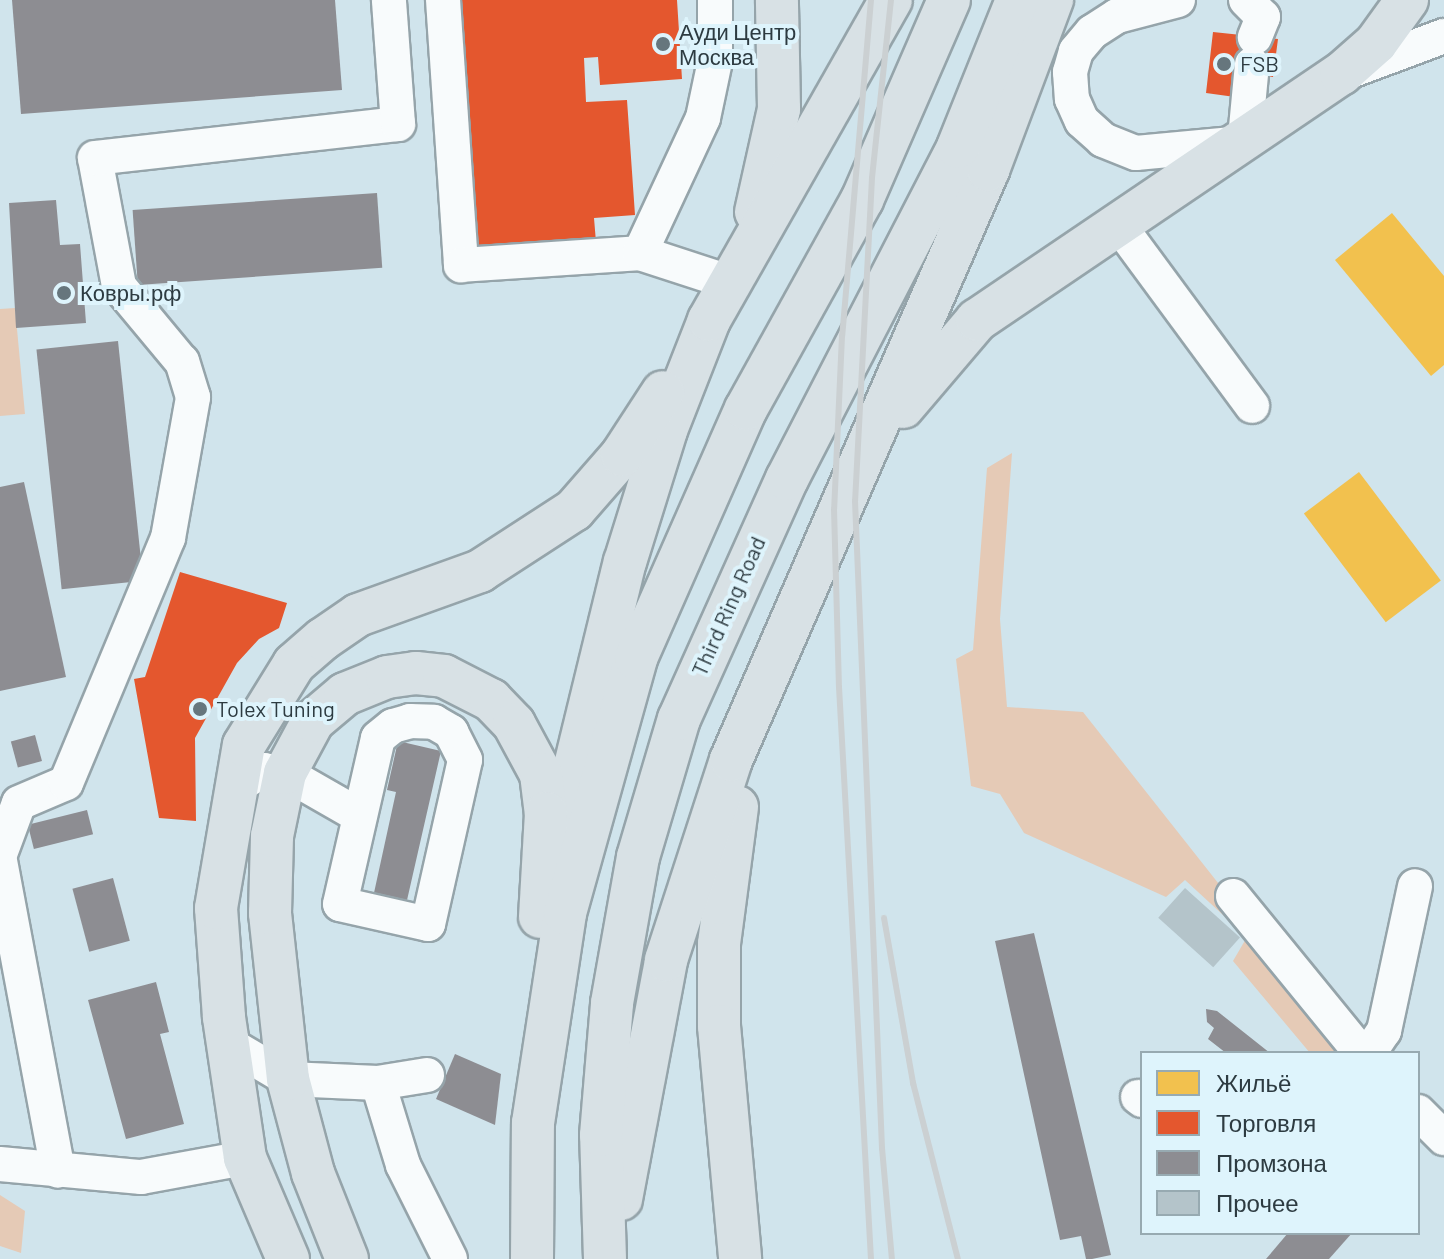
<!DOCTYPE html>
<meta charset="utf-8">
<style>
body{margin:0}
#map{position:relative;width:1444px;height:1259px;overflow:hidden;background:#d0e4ec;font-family:Barlow,sans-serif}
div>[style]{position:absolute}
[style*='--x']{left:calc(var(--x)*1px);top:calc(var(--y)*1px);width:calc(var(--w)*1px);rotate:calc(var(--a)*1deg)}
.green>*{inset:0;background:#e5cab6}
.homes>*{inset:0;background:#f2c14e;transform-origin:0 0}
.shops>*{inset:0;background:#e4572e}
.industry>*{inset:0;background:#8d8d92;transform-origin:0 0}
.building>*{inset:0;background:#b4c4ca;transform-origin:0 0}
.roads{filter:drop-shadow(2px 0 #95a4aa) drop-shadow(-2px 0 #95a4aa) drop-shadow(0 2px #95a4aa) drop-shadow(0 -2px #95a4aa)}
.minor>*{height:34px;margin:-17px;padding:0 17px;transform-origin:17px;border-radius:17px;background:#f8fbfc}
.major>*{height:42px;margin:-21px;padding:0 21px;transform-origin:21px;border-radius:21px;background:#d8e1e5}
.rail>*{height:6px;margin:-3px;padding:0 3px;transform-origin:3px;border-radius:3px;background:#cbd0d2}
.dots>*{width:22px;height:22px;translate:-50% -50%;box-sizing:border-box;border:4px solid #def4fc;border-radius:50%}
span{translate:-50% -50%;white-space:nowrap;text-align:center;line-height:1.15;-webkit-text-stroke:8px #def4fc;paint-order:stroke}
.poi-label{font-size:22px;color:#2d3b41}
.left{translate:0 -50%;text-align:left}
.street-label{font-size:22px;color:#2d3b41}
.legend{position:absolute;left:1140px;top:1051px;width:280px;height:184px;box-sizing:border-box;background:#def4fc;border:2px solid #97aab1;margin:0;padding:10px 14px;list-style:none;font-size:24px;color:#2d3b41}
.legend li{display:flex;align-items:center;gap:16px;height:40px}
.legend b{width:40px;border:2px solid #97aab1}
</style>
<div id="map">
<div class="green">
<div style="clip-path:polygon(15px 308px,25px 414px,0 416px,0 309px)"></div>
<div style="clip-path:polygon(1012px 453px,1000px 619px,1007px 707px,1083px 712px,1350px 1050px,1346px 1053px,1310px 1053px,1233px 961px,1247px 937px,1185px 880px,1166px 897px,1024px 833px,1000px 794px,971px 786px,956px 659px,973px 650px,987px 468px)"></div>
<div style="clip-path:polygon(0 1195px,25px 1211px,21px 1253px,0 1246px)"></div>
</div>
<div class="homes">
<div style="clip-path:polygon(1392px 213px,1444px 276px,1444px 365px,1431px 376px,1335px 260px)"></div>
<div style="left:1359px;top:472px;width:136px;height:69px;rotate:53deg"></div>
</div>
<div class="shops">
<div style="clip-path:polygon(455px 0,677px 0,682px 79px,600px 85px,598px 57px,584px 58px,586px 102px,627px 100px,635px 215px,594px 218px,596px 242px,471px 250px)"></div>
<div style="clip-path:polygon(1213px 32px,1278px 39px,1273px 77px,1253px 74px,1235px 97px,1206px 93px)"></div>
<div style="clip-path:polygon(180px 572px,287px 603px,279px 628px,259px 639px,237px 663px,195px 738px,196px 821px,159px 818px,134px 679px,145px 677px)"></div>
</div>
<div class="industry">
<div style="clip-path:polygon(12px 0,335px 0,342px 90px,21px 114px)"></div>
<div style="left:377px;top:193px;width:75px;height:245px;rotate:86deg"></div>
<div style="clip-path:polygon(56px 200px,60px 245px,80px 244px,86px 323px,16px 328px,9px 203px)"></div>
<div style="left:118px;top:341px;width:241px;height:82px;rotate:84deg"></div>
<div style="clip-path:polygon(24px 482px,66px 677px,0 691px,0 487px)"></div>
<div style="left:35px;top:735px;width:27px;height:25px;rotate:75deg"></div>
<div style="clip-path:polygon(398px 741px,441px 751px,405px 909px,372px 902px,396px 792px,387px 790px)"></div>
<div style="left:87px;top:810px;width:25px;height:61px;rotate:76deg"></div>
<div style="left:113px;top:878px;width:65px;height:42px;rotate:75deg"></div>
<div style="clip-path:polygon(1034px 933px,1111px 1255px,1092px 1259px,1086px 1259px,1081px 1236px,1060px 1240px,995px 941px)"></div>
<div style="clip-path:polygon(156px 982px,169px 1032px,160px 1034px,184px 1124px,126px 1139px,88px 1000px)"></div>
<div style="clip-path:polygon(1206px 1009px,1217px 1011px,1270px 1053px,1226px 1053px,1208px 1039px,1214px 1028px,1207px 1022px)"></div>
<div style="clip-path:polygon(455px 1054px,501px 1074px,495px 1125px,436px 1099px)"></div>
<div style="clip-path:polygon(1288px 1233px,1352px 1233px,1329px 1259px,1266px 1259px)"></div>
</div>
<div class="building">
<div style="left:1185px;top:888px;width:74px;height:40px;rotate:42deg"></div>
</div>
<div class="roads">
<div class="minor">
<div style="--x:443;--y:0;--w:266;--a:86.1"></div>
<div style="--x:461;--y:265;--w:179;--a:-3.8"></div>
<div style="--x:715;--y:0;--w:61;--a:90"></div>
<div style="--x:715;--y:61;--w:58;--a:101.9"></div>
<div style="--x:703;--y:118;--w:149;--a:115"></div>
<div style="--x:640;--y:253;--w:94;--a:18"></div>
<div style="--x:1178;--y:0;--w:63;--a:165.3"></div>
<div style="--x:1117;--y:16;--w:30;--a:147"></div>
<div style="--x:1092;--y:32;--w:25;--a:130"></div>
<div style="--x:1076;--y:51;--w:22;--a:106"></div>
<div style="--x:1070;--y:72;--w:27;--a:86"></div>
<div style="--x:1072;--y:99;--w:24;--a:66"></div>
<div style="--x:1082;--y:121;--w:28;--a:42"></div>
<div style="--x:1103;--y:140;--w:35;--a:22"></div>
<div style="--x:1136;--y:153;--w:97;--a:-5.3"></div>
<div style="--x:1246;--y:0;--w:24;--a:45"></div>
<div style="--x:1263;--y:17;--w:22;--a:112"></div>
<div style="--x:1353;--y:70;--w:97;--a:-20.5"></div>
<div style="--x:1245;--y:138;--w:74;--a:-84.6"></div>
<div style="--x:1118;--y:224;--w:226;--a:53.6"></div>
<div style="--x:410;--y:721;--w:24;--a:2"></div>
<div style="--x:434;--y:722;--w:20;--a:30"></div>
<div style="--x:451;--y:732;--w:31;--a:63"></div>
<div style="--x:465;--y:760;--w:168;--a:102.7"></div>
<div style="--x:428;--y:924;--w:90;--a:-167.2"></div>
<div style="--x:340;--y:904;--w:170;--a:-77.1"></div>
<div style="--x:378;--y:738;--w:19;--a:-39"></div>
<div style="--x:393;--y:726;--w:18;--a:-16"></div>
<div style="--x:233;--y:789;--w:36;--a:-32"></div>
<div style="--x:263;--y:770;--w:22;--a:8"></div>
<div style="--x:285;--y:773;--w:86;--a:29.8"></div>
<div style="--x:0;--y:854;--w:54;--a:-69.6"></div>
<div style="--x:19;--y:803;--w:51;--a:-23.1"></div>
<div style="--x:66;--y:783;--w:265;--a:-67.4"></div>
<div style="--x:168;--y:538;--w:143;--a:-79.9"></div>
<div style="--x:193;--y:397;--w:37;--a:-107"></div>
<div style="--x:182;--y:362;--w:99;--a:-129.7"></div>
<div style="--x:119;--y:286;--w:130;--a:-100.6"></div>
<div style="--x:95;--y:158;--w:305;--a:-6.4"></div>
<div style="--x:398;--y:124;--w:124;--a:-94.2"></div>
<div style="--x:0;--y:861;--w:315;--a:79.4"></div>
<div style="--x:1233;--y:896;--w:203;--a:50.8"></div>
<div style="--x:226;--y:1025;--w:23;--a:70"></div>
<div style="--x:234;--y:1047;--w:63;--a:30.7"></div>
<div style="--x:288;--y:1079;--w:90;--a:2.5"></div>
<div style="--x:1369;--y:1053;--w:27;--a:-56"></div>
<div style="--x:1384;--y:1031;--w:148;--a:-77.9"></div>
<div style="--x:427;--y:1075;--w:50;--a:170.7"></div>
<div style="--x:378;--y:1083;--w:86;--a:73"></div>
<div style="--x:403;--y:1165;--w:105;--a:63.4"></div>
<div style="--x:1138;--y:1097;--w:5;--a:37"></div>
<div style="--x:1418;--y:1112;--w:37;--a:45"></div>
<div style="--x:0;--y:1164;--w:142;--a:5.3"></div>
<div style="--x:141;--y:1177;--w:106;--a:-10.4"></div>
</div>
<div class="major">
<div style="--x:756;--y:212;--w:106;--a:-77.4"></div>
<div style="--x:779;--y:109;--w:109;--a:-91.1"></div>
<div style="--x:903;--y:407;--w:114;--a:-49.6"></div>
<div style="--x:977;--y:320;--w:439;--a:-34.1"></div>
<div style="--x:1341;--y:74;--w:47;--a:-41.5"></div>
<div style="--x:1376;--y:43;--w:53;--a:-54.2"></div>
<div style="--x:737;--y:807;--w:138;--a:97.5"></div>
<div style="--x:719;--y:944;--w:82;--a:90"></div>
<div style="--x:719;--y:1026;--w:234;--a:84.8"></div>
<div style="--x:556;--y:844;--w:290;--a:-76.3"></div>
<div style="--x:625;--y:562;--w:138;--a:-72.7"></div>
<div style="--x:666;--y:430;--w:118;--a:-68.6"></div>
<div style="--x:709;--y:320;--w:368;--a:-60.4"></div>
<div style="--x:621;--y:1199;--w:243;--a:-79.3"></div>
<div style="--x:666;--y:960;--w:210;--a:-72"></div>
<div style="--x:731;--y:760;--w:644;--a:-66.46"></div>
<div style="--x:988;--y:170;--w:182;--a:-69.4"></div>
<div style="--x:288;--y:1259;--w:110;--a:-113.1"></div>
<div style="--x:245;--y:1158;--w:143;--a:-98.5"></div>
<div style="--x:224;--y:1017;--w:109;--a:-94.2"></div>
<div style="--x:216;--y:908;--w:165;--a:-80.3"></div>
<div style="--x:244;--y:745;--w:95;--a:-58.3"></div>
<div style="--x:294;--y:664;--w:38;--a:-41"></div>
<div style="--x:323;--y:639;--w:42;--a:-34.4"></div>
<div style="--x:358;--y:615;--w:130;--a:-19.8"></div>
<div style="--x:480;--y:571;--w:112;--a:-33"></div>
<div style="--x:574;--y:510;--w:73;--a:-48.9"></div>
<div style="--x:622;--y:455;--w:75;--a:-56.9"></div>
<div style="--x:347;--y:1259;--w:92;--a:-111.6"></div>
<div style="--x:313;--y:1173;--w:97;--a:-104.9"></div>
<div style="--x:288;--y:1079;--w:167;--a:-96.2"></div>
<div style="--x:270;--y:913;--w:77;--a:-88.5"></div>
<div style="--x:272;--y:836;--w:64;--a:-78.3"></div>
<div style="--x:285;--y:773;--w:59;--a:-61.7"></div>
<div style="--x:313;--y:721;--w:42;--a:-40.2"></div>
<div style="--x:345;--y:694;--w:45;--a:-22"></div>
<div style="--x:387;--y:677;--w:29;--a:-8"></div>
<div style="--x:416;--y:673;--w:28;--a:6"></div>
<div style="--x:444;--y:676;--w:53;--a:27.1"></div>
<div style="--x:491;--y:700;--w:33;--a:46"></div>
<div style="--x:514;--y:724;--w:57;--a:61.6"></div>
<div style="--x:541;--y:774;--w:39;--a:83"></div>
<div style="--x:546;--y:813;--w:104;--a:93.3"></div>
<div style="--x:532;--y:1259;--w:136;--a:-89.6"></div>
<div style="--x:533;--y:1123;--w:212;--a:-81.3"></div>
<div style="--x:565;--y:913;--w:265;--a:-74.4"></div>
<div style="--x:636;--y:658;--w:272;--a:-66.2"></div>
<div style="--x:746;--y:409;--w:239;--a:-61"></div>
<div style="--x:862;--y:200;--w:218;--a:-66.5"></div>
<div style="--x:605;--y:1259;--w:124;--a:-91.8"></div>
<div style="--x:601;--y:1135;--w:132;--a:-85.2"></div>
<div style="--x:612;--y:1003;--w:148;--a:-79.9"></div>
<div style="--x:638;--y:857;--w:144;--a:-73.5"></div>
<div style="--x:679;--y:719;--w:263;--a:-65.8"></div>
<div style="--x:787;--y:479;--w:373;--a:-62.7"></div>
<div style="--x:958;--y:147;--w:158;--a:-68.1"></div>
</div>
</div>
<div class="rail">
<div style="--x:871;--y:0;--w:337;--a:94.9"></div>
<div style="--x:842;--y:336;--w:173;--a:92.6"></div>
<div style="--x:834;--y:509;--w:178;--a:88.4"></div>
<div style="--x:839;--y:687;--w:573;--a:86.8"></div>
<div style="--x:891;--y:0;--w:179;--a:96.1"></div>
<div style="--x:872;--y:178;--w:323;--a:93"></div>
<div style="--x:855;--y:501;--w:648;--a:87.61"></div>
<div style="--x:882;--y:1148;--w:111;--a:84.9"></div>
<div style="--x:884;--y:918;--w:168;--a:80"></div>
<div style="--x:913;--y:1083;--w:182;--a:75.7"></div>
</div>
<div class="dots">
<div style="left:663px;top:44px;background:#66767d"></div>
<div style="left:1224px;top:64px;background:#66767d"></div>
<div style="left:64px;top:293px;background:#66767d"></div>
<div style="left:200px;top:709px;background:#66767d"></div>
</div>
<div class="poi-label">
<span class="left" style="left:679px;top:44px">Ауди Центр<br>Москва</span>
<span class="left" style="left:1240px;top:64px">FSB</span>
<span class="left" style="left:80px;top:293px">Ковры.рф</span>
<span class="left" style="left:216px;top:709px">Tolex Tuning</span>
</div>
<div class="street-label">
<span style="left:728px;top:606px;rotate:-66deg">Third Ring Road</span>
</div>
<ul class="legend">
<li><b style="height:22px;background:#f2c14e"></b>Жильё</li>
<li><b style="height:22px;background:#e4572e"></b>Торговля</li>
<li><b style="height:22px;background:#8d8d92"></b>Промзона</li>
<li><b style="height:22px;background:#b4c4ca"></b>Прочее</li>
</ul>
</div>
